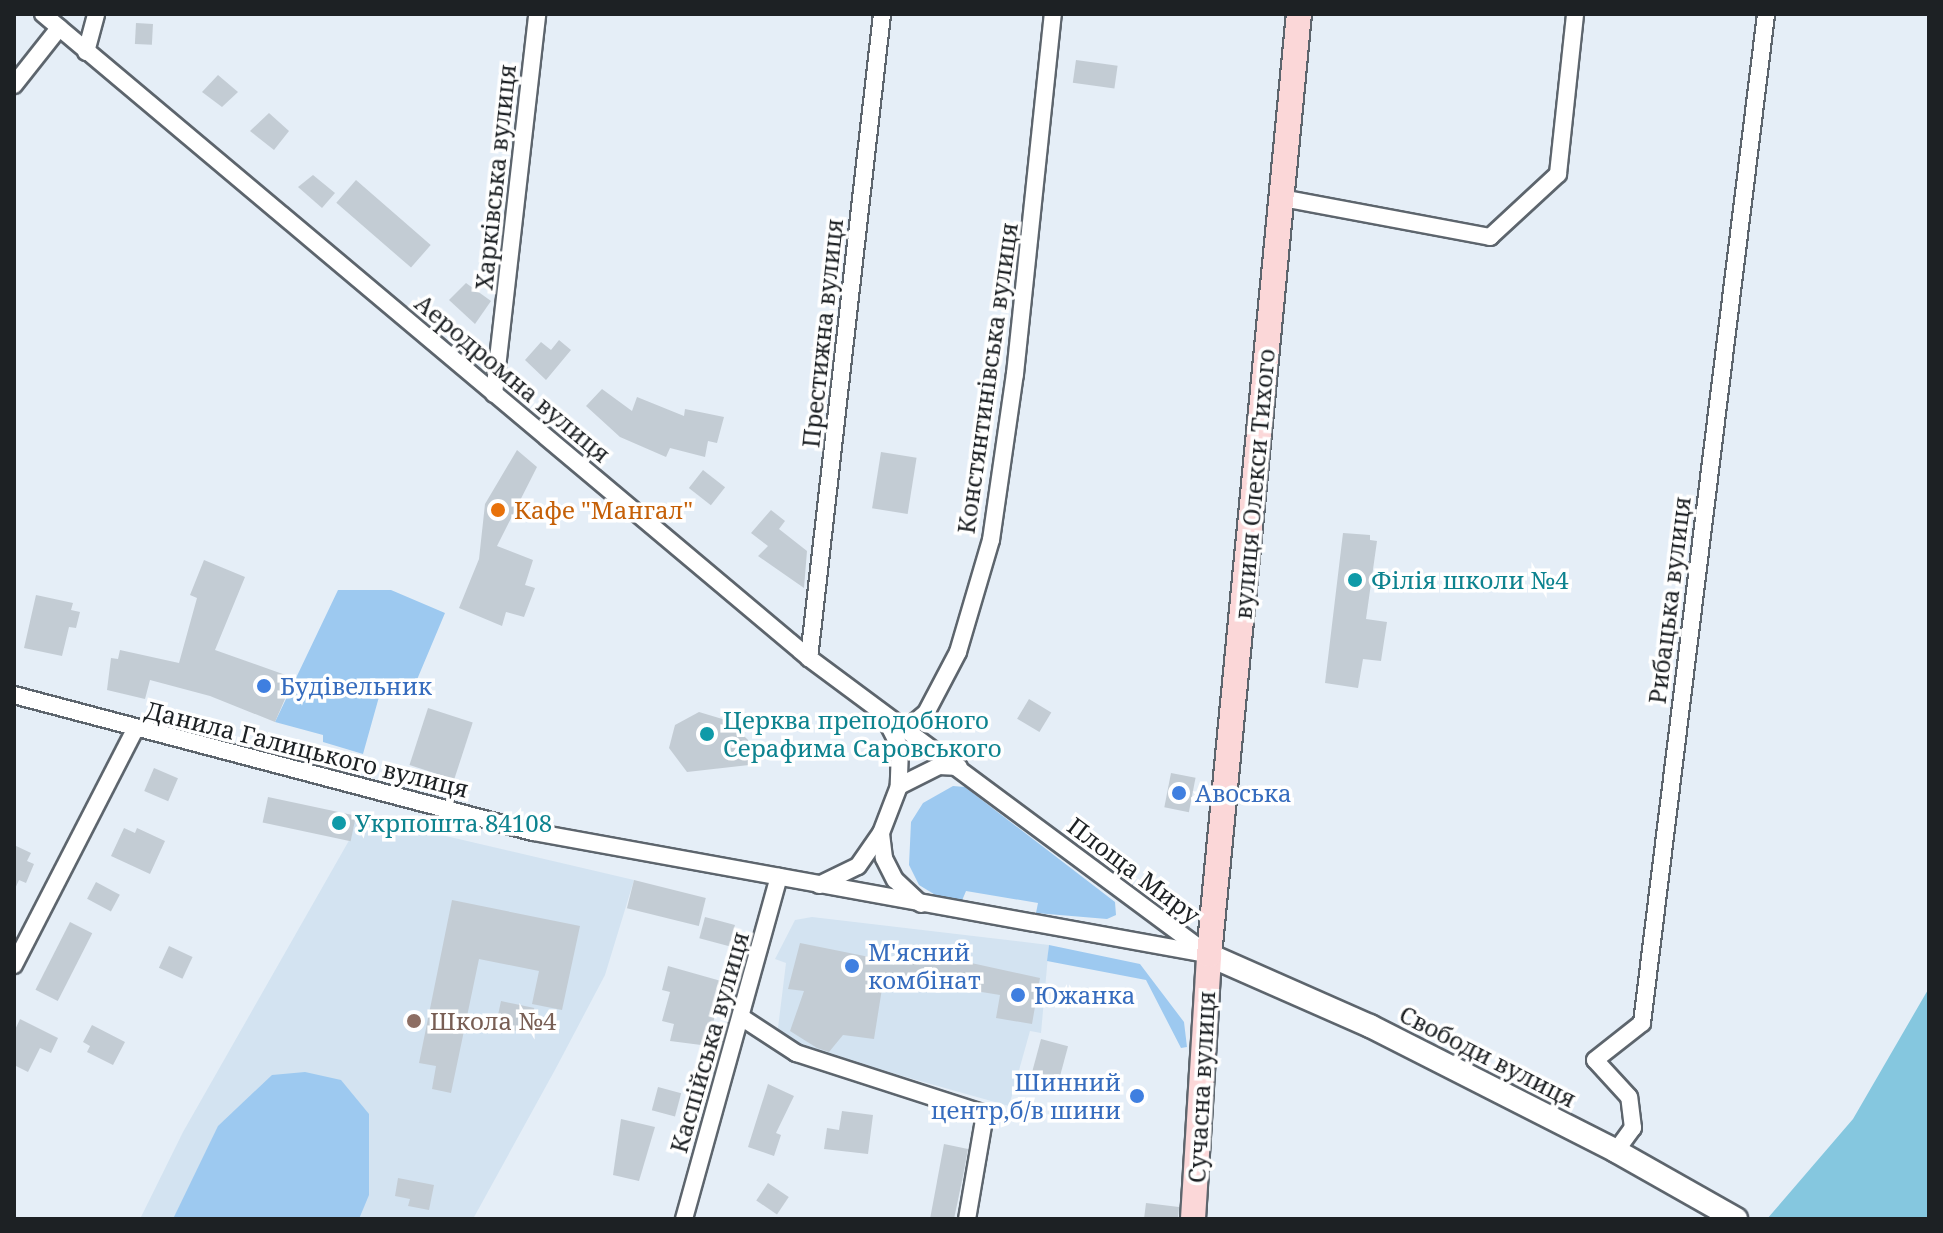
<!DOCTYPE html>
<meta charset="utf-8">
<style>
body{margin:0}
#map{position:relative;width:1943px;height:1233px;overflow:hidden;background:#e5eef7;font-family:"Noto Serif",serif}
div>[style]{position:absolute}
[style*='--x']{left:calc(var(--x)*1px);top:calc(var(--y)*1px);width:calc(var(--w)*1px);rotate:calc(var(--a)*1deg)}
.built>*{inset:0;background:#d3e3f1}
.green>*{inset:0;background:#9dc9f0}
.water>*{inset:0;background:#85c7df}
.building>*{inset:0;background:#c3ccd4;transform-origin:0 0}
.roads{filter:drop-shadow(2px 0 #5d656d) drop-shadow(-2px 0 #5d656d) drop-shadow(0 2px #5d656d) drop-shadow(0 -2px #5d656d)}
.minor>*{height:16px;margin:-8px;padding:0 8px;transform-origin:8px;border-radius:8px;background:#fff}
.secondary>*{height:22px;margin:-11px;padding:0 11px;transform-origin:11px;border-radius:11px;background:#fff}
.primary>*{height:24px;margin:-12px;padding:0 12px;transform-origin:12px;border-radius:12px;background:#fbd7d8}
.dots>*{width:22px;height:22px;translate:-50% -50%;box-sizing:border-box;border:4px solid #fff;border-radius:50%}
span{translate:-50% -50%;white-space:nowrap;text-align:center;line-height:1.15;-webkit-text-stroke:7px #fff;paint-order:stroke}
.street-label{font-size:24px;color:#1d2124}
.food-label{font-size:24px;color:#c56008}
.left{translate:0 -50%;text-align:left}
.culture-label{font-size:24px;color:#0d838f}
.shop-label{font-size:24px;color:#366cbe}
.right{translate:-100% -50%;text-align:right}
.education-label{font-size:24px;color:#785e54}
.frame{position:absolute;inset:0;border:16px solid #1d2124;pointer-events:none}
</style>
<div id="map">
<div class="built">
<div style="clip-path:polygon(356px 815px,634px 880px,605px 975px,556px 1068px,473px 1219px,140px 1219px,183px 1132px,351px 837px)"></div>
<div style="clip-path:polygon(812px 917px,1049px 945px,1041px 1033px,1030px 1031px,1009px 1106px,792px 1045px,777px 1036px,786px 963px,775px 959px,795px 920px)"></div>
</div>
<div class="green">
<div style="clip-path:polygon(338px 590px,391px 590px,445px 613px,416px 682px,384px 679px,363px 754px,323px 742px,323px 735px,275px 722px)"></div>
<div style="clip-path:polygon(953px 786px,965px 787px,1115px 902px,1116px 915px,1107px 919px,1036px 913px,1038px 903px,966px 891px,961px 903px,942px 899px,919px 885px,909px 865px,911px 822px,923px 803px)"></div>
<div style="clip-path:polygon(1049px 945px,1140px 964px,1184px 1022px,1187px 1047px,1181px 1048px,1146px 980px,1047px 961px)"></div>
<div style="clip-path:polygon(305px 1072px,341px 1080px,369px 1114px,369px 1195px,359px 1219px,173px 1219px,218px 1126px,272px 1075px)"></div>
</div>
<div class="water">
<div style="clip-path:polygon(1929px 988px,1929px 1219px,1767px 1219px,1853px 1119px)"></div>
</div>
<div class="building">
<div style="left:136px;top:23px;width:17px;height:21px;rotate:3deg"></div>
<div style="left:1076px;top:60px;width:42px;height:23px;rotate:8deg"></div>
<div style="clip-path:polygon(218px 75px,238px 92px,222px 107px,202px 92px)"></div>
<div style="clip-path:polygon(269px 113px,289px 131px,274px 150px,250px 131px)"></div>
<div style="clip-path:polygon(313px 175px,335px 193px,322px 208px,298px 187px)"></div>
<div style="left:356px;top:180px;width:99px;height:30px;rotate:41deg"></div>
<div style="clip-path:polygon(466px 283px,491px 301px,475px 324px,449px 300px)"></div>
<div style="clip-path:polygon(559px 340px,571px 350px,546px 380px,525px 360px,541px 342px,551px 350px)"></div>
<div style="clip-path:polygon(602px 389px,632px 411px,637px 397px,684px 416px,685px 409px,724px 417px,717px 443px,708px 441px,705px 457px,670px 448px,666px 457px,620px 437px,586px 406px)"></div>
<div style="clip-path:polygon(517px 450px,537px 467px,497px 546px,533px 560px,525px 585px,535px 588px,524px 617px,506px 612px,502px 626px,459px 608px,479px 559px,485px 504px)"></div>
<div style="left:881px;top:452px;width:36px;height:57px;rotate:9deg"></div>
<div style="left:703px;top:470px;width:28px;height:23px;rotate:38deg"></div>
<div style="clip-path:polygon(771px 510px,785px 521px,779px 529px,807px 551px,804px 588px,758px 556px,768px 546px,751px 533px)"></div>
<div style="clip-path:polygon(1343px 533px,1370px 535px,1370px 540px,1377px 541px,1366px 619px,1387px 622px,1381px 661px,1363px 659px,1358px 688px,1325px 683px)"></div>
<div style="clip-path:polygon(204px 560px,245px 577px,215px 650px,294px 678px,275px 722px,210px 696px,150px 680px,145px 699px,107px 690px,111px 658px,118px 659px,120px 650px,179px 663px,197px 598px,190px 595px)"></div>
<div style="clip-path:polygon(36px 595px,73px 603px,71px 610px,80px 612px,76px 628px,69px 627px,62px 656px,24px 648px)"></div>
<div style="left:1029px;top:699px;width:26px;height:23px;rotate:31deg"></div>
<div style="left:428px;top:708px;width:47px;height:60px;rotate:18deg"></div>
<div style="clip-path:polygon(699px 712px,729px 721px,751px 743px,749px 765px,687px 772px,669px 748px,675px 725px)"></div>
<div style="left:154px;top:768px;width:26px;height:25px;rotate:23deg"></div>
<div style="left:1171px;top:773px;width:25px;height:35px;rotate:11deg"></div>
<div style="left:268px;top:797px;width:90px;height:26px;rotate:12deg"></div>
<div style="clip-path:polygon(124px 828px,135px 833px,137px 828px,165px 841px,150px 874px,111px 856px)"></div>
<div style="clip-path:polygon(14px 845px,31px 853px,27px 861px,34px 864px,26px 883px,19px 880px,14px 891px)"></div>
<div style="left:634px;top:880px;width:74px;height:29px;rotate:14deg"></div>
<div style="left:96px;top:882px;width:27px;height:19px;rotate:28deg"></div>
<div style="clip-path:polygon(452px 900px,580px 926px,562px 1010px,532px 1004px,539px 971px,479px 959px,451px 1093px,432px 1089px,436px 1066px,419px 1063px)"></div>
<div style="left:705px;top:917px;width:31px;height:22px;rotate:15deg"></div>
<div style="left:70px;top:922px;width:25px;height:76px;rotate:27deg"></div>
<div style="clip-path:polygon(800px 943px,909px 965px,912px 950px,1040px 978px,1032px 1024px,996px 1018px,1000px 995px,884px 976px,874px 1039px,843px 1035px,829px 1052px,817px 1048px,790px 1031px,804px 991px,788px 989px)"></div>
<div style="left:169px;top:946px;width:26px;height:24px;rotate:25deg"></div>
<div style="clip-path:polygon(668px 966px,721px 981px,709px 1046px,670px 1041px,674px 1024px,662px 1021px,670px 992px,662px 990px)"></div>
<div style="left:501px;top:1001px;width:34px;height:26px;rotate:12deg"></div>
<div style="clip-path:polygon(20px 1019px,58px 1038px,51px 1053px,40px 1048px,28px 1072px,14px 1065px,14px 1032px)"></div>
<div style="clip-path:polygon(92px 1025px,125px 1042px,113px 1065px,87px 1052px,90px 1046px,83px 1042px)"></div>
<div style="left:1041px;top:1039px;width:28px;height:34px;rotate:15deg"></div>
<div style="clip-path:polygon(768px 1084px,794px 1096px,776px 1133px,781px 1135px,774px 1156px,748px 1147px)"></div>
<div style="left:658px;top:1087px;width:24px;height:24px;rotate:15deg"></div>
<div style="clip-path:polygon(842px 1111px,873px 1115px,868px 1154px,824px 1149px,827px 1128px,839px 1130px)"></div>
<div style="clip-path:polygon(621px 1119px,655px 1127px,639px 1181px,613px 1175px)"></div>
<div style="clip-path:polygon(944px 1144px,968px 1149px,963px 1176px,954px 1219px,930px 1219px)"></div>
<div style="clip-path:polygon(398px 1178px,434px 1185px,429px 1210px,408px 1206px,410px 1199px,395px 1196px)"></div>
<div style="left:768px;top:1183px;width:25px;height:21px;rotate:34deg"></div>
<div style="clip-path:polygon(1146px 1203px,1179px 1207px,1178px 1219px,1144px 1219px)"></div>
</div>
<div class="roads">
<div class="minor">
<div style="--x:43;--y:14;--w:1001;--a:40.05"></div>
<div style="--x:809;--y:658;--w:498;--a:36.6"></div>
<div style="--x:86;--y:52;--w:39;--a:-75"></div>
<div style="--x:14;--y:85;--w:73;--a:-51.7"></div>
<div style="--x:1282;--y:198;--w:212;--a:10.6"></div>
<div style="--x:1490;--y:237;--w:93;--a:-42.8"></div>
<div style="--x:1558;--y:174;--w:161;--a:-83.9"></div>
<div style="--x:494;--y:394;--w:382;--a:-83.5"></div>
<div style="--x:809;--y:658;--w:648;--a:-83.53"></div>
<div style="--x:14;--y:695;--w:537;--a:14.79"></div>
<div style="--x:533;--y:832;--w:678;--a:10.28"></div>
<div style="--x:883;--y:714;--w:38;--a:63"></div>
<div style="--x:900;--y:748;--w:38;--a:92"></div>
<div style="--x:908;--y:728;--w:23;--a:-40"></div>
<div style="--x:926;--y:713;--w:69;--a:-62.3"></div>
<div style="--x:958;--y:652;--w:117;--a:-73.6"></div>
<div style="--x:991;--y:540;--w:168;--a:-81.8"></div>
<div style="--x:1015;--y:374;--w:362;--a:-84"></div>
<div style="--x:819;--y:885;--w:43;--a:-26"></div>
<div style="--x:858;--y:866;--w:40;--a:-55.1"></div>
<div style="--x:921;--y:904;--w:35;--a:-137"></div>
<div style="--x:895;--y:880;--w:25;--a:-117"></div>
<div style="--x:884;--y:858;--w:25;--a:-97"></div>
<div style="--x:881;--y:833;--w:50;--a:-69"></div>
<div style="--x:899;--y:786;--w:45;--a:-26.6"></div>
<div style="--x:939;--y:766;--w:20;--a:3"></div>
<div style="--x:14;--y:965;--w:264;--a:-62.8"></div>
<div style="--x:741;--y:1017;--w:66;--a:33.2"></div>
<div style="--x:796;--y:1053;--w:199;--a:17.9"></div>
<div style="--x:985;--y:1114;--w:107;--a:99.7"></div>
<div style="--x:1616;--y:1151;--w:29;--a:-54"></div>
<div style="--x:1633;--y:1128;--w:31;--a:-97"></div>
<div style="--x:1629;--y:1097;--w:50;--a:-132.6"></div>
<div style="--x:1595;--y:1060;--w:60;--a:-38.2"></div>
<div style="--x:1642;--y:1023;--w:1017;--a:-82.99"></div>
<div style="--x:684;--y:1219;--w:355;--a:-74.5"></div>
</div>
<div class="secondary">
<div style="--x:1209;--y:955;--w:176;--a:23.8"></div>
<div style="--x:1370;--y:1026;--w:276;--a:26.9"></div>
<div style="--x:1616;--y:1151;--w:138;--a:29.5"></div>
</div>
<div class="primary">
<div style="--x:1193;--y:1219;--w:264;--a:-86.5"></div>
<div style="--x:1209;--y:955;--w:945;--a:-84.54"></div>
</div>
</div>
<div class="dots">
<div style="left:498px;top:510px;background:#e8710a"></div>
<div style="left:1355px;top:580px;background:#0f9aa8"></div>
<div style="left:264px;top:686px;background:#3f7fe0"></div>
<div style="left:707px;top:734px;background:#0f9aa8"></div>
<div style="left:1179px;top:793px;background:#3f7fe0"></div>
<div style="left:339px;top:823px;background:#0f9aa8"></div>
<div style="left:852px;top:966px;background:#3f7fe0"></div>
<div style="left:1018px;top:995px;background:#3f7fe0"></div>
<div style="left:414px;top:1021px;background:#8d6e63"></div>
<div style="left:1137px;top:1096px;background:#3f7fe0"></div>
</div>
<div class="street-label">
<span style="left:495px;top:177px;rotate:-84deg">Харківська вулиця</span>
<span style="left:822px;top:333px;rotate:-84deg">Престижна вулиця</span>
<span style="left:513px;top:378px;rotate:40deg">Аеродромна вулиця</span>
<span style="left:987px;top:378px;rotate:-82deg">Констянтинівська вулиця</span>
<span style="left:1254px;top:484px;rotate:-85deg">вулиця Олекси Тихого</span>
<span style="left:1669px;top:600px;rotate:-83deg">Рибацька вулиця</span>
<span style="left:307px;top:749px;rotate:14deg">Данила Галицького вулиця</span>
<span style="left:1134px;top:870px;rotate:37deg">Площа Миру</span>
<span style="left:709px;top:1042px;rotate:-74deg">Каспійська вулиця</span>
<span style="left:1488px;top:1056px;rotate:27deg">Свободи вулиця</span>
<span style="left:1201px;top:1087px;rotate:-87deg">Сучасна вулиця</span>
</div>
<div class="food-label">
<span class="left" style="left:514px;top:510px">Кафе "Мангал"</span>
</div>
<div class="culture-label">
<span class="left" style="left:1371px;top:580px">Філія школи №4</span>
<span class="left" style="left:723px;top:734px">Церква преподобного<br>Серафима Саровського</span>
<span class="left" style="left:355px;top:823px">Укрпошта 84108</span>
</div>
<div class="shop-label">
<span class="left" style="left:280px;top:686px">Будівельник</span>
<span class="left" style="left:1195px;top:793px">Авоська</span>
<span class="left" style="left:868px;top:966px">М'ясний<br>комбінат</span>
<span class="left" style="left:1034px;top:995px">Южанка</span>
<span class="right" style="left:1121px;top:1096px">Шинний<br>центр,б/в шини</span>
</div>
<div class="education-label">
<span class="left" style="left:430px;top:1021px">Школа №4</span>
</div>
<div class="frame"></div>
</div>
